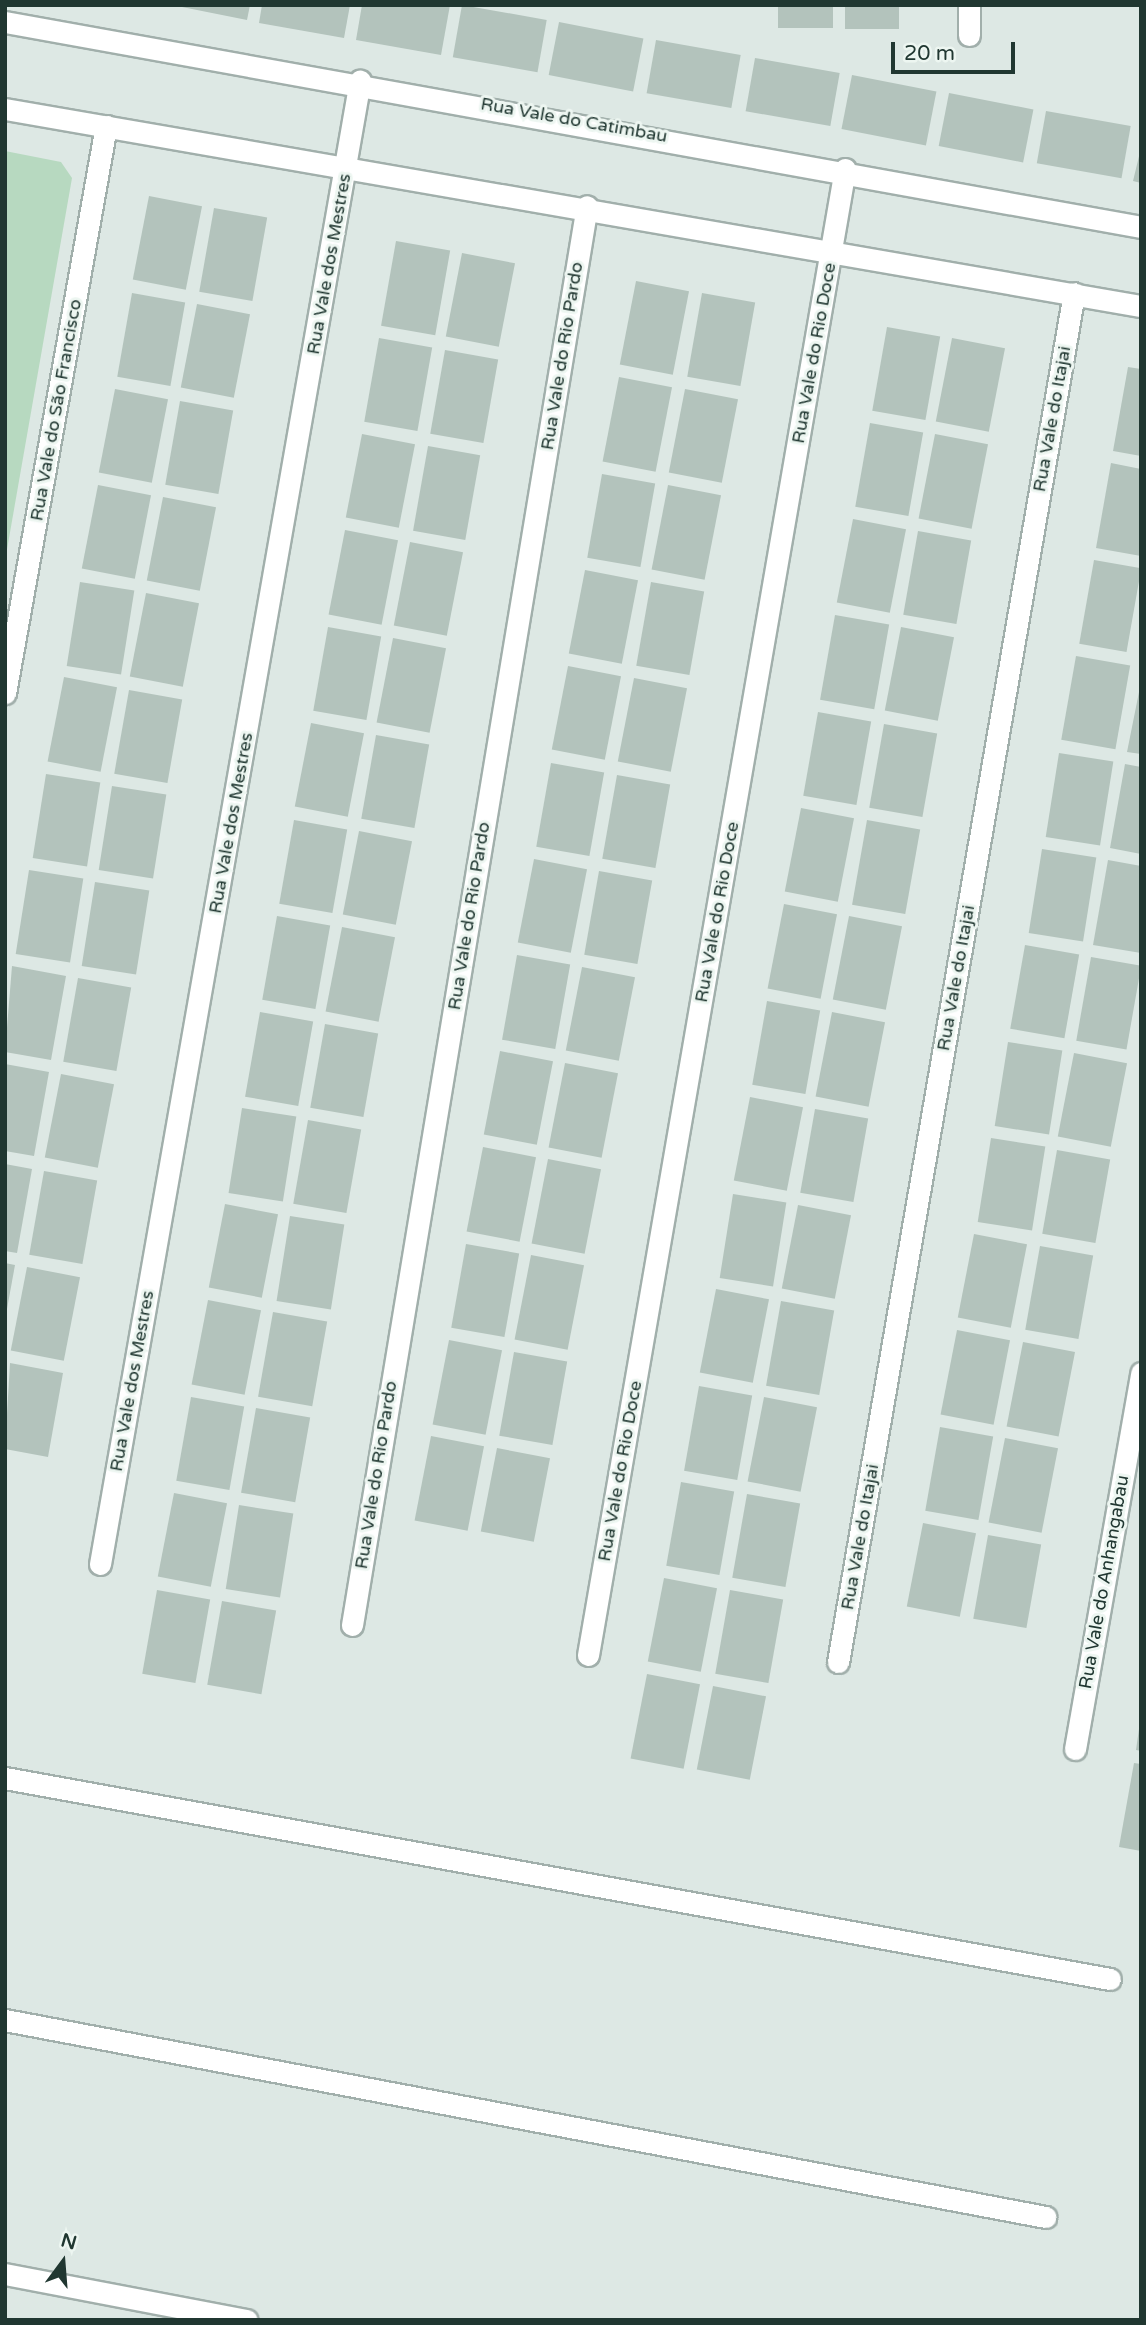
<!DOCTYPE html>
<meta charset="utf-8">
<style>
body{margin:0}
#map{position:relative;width:1146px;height:2325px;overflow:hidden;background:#dde8e4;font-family:"Varela Round",sans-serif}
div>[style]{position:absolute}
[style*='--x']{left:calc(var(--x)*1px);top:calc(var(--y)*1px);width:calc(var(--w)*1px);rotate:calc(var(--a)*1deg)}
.green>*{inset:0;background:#b7d9c0}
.building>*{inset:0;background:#b3c3bc;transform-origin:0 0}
.roads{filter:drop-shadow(2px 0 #a1afab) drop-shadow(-2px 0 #a1afab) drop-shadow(0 2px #a1afab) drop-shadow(0 -2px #a1afab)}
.minor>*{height:21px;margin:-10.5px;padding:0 10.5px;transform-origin:10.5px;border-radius:10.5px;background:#fff}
span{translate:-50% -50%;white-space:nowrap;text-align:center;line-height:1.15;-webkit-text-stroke:6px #edf6f1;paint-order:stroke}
.street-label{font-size:18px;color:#203731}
.frame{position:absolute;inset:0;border:7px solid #203731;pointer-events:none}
.north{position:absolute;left:28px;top:2227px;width:70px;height:70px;-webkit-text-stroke:5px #edf6f1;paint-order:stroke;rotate:16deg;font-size:19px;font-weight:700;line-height:28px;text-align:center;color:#203731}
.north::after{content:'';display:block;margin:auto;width:24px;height:32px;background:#203731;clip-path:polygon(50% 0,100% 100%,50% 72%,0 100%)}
.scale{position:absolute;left:891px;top:42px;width:124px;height:32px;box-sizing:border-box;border:4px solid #203731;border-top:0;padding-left:9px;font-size:21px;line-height:24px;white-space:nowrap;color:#203731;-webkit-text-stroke:5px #edf6f1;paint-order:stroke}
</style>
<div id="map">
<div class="green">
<div style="clip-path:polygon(5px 151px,61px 162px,72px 178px,5px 561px)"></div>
</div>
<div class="building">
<div style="clip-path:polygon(172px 5px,250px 5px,247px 20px)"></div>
<div style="clip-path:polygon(262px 5px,350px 5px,344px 38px,259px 23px)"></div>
<div style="clip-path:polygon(362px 5px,450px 5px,441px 55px,356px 40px)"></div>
<div style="left:462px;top:5px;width:86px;height:53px;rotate:10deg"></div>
<div style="left:778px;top:5px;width:55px;height:23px"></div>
<div style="left:845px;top:5px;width:54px;height:24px"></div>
<div style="left:559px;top:22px;width:86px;height:54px;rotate:11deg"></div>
<div style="left:656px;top:40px;width:86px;height:54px;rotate:10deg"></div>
<div style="left:755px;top:58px;width:86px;height:54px;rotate:10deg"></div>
<div style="left:852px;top:75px;width:86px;height:55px;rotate:11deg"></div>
<div style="left:949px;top:93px;width:86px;height:54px;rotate:11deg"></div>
<div style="left:1046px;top:111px;width:86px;height:53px;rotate:10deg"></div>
<div style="clip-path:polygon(1141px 148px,1141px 183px,1133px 181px)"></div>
<div style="left:149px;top:196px;width:54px;height:85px;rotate:11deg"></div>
<div style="left:214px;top:208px;width:54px;height:85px;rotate:10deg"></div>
<div style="left:396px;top:241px;width:55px;height:86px;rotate:10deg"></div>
<div style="left:462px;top:253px;width:54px;height:85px;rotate:11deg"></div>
<div style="left:636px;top:281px;width:54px;height:85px;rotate:11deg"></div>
<div style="left:132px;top:293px;width:54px;height:85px;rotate:10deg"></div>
<div style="left:702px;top:293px;width:54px;height:85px;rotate:10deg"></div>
<div style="left:197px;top:304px;width:54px;height:85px;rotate:11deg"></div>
<div style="left:887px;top:327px;width:54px;height:85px;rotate:10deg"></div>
<div style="left:379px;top:338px;width:54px;height:85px;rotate:10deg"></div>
<div style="left:952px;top:338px;width:54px;height:85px;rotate:11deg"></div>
<div style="left:445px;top:350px;width:54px;height:85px;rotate:10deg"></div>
<div style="clip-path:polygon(1128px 367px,1141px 369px,1141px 456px,1113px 451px)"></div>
<div style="left:619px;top:377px;width:54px;height:86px;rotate:11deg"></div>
<div style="left:115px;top:389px;width:54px;height:85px;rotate:11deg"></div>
<div style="left:685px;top:389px;width:54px;height:85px;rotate:11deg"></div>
<div style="left:180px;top:401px;width:54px;height:85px;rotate:10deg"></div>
<div style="left:870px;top:423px;width:54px;height:85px;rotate:10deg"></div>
<div style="left:362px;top:434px;width:54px;height:85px;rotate:11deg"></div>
<div style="left:935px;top:434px;width:54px;height:86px;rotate:11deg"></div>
<div style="left:428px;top:446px;width:53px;height:86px;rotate:10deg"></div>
<div style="clip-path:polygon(1111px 463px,1141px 469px,1141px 556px,1096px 548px)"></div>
<div style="left:602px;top:474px;width:54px;height:85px;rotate:10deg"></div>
<div style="left:98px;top:485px;width:54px;height:85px;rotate:11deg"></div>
<div style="left:668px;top:485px;width:54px;height:86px;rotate:11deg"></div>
<div style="left:163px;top:497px;width:54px;height:85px;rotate:11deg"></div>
<div style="left:853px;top:519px;width:54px;height:85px;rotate:11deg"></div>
<div style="left:345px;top:530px;width:54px;height:86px;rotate:11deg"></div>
<div style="left:918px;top:531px;width:54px;height:85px;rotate:10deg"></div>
<div style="left:410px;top:542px;width:54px;height:85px;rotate:11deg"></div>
<div style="left:1094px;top:560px;width:48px;height:85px;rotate:10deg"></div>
<div style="left:585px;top:570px;width:54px;height:85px;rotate:11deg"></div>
<div style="left:80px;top:582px;width:55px;height:85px;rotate:9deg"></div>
<div style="left:651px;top:582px;width:54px;height:85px;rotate:10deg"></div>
<div style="left:146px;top:593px;width:54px;height:85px;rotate:11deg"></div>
<div style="left:835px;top:615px;width:55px;height:86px;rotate:10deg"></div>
<div style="left:328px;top:627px;width:54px;height:85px;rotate:10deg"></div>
<div style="left:901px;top:627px;width:54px;height:85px;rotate:11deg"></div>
<div style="left:393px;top:638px;width:54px;height:86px;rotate:11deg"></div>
<div style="left:1076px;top:656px;width:55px;height:85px;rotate:10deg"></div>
<div style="left:568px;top:666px;width:54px;height:85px;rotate:11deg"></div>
<div style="left:64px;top:677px;width:54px;height:86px;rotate:11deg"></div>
<div style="left:634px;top:678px;width:54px;height:85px;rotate:11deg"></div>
<div style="clip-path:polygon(1141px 682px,1141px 754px,1127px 752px)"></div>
<div style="left:129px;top:690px;width:54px;height:85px;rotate:10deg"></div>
<div style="left:818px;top:712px;width:54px;height:85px;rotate:10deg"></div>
<div style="left:311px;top:723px;width:54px;height:85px;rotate:11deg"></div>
<div style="left:884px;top:724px;width:54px;height:85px;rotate:10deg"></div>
<div style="left:376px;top:735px;width:54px;height:85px;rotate:10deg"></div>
<div style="left:1059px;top:753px;width:55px;height:85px;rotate:9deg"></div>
<div style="left:551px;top:763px;width:54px;height:85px;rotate:10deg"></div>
<div style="clip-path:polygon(1125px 764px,1141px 767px,1141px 854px,1110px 848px)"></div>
<div style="left:46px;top:774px;width:55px;height:85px;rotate:9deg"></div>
<div style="left:617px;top:775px;width:54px;height:85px;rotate:10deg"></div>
<div style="left:112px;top:786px;width:55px;height:85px;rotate:9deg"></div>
<div style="left:801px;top:808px;width:54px;height:85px;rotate:11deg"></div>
<div style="left:294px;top:820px;width:54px;height:85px;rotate:10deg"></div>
<div style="left:867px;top:820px;width:54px;height:86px;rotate:10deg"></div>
<div style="left:359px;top:831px;width:54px;height:85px;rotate:11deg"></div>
<div style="left:1042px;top:849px;width:55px;height:85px;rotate:9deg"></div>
<div style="left:534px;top:859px;width:54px;height:85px;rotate:11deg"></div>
<div style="clip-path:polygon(1108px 860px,1141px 866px,1141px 953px,1093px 945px)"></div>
<div style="left:29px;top:870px;width:55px;height:85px;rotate:9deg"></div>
<div style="left:599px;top:871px;width:54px;height:85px;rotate:10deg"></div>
<div style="left:95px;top:882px;width:55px;height:85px;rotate:9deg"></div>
<div style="left:784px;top:904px;width:54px;height:86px;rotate:11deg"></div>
<div style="left:277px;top:916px;width:54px;height:85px;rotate:10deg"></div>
<div style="left:849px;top:916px;width:54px;height:85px;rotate:11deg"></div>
<div style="left:342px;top:927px;width:54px;height:86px;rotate:11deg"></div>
<div style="left:1025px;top:945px;width:55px;height:85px;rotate:10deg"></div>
<div style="left:517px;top:955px;width:54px;height:86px;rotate:10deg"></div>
<div style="left:1091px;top:957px;width:51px;height:85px;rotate:10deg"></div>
<div style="clip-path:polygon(12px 966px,66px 976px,51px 1060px,5px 1052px)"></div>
<div style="left:582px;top:967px;width:54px;height:85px;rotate:11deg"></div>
<div style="left:78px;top:978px;width:54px;height:85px;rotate:10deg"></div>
<div style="left:767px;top:1001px;width:54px;height:85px;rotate:10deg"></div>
<div style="left:260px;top:1012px;width:54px;height:86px;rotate:10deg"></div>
<div style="left:832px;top:1012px;width:54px;height:86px;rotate:11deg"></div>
<div style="left:325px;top:1024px;width:54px;height:85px;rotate:10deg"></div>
<div style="left:1008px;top:1042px;width:55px;height:85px;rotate:9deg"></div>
<div style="left:500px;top:1051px;width:54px;height:85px;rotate:11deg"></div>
<div style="left:1074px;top:1053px;width:54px;height:85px;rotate:11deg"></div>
<div style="left:565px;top:1063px;width:54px;height:86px;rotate:11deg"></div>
<div style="clip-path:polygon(5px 1064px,49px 1072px,34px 1156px,5px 1151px)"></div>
<div style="left:61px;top:1074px;width:54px;height:85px;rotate:11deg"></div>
<div style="left:750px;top:1097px;width:54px;height:85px;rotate:11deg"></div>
<div style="left:242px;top:1108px;width:55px;height:86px;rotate:9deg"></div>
<div style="left:815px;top:1109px;width:54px;height:85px;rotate:10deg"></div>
<div style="left:308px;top:1120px;width:54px;height:85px;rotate:10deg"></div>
<div style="left:991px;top:1138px;width:55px;height:85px;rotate:9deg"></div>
<div style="left:483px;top:1147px;width:54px;height:86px;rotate:11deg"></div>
<div style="left:1057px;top:1150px;width:54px;height:85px;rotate:10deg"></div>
<div style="left:548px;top:1159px;width:54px;height:86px;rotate:11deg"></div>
<div style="clip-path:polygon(5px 1164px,32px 1169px,17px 1253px,5px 1251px)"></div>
<div style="left:44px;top:1171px;width:54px;height:85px;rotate:10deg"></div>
<div style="left:733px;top:1194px;width:54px;height:85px;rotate:9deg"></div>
<div style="left:225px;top:1204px;width:54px;height:85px;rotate:11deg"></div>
<div style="left:798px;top:1205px;width:54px;height:85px;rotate:11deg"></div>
<div style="left:290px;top:1216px;width:55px;height:86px;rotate:9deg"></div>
<div style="left:974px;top:1234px;width:54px;height:85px;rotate:11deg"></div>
<div style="left:466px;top:1244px;width:54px;height:85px;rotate:10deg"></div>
<div style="left:1040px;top:1246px;width:54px;height:85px;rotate:10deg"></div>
<div style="left:531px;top:1255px;width:54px;height:86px;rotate:11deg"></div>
<div style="clip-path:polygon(5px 1263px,15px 1265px,7px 1309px,5px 1309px)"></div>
<div style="left:27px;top:1267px;width:54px;height:85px;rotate:11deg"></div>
<div style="left:716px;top:1289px;width:54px;height:85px;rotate:11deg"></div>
<div style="left:208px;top:1300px;width:54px;height:86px;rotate:11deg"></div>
<div style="left:781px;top:1301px;width:54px;height:86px;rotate:10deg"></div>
<div style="left:273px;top:1312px;width:55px;height:86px;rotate:10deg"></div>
<div style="left:957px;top:1330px;width:54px;height:86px;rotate:11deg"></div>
<div style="left:449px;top:1340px;width:54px;height:86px;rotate:11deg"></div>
<div style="left:1023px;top:1342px;width:53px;height:86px;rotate:11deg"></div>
<div style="left:514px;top:1352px;width:54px;height:85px;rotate:10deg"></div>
<div style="clip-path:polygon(10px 1363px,63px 1373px,48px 1457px,5px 1449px)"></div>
<div style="left:699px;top:1386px;width:54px;height:86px;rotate:10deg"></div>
<div style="left:191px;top:1397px;width:54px;height:85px;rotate:10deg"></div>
<div style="left:764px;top:1397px;width:54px;height:86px;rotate:11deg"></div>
<div style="left:256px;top:1408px;width:55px;height:86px;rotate:10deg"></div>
<div style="left:940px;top:1427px;width:54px;height:85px;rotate:10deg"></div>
<div style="left:431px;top:1436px;width:54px;height:86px;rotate:11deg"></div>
<div style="left:1005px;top:1438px;width:54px;height:86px;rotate:11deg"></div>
<div style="left:497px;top:1448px;width:54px;height:85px;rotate:11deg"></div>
<div style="left:681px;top:1482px;width:54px;height:85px;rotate:10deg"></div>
<div style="left:174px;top:1493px;width:54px;height:85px;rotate:11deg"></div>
<div style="left:747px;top:1494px;width:54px;height:85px;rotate:10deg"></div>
<div style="left:239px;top:1505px;width:55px;height:85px;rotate:9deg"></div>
<div style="left:923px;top:1523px;width:54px;height:85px;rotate:11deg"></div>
<div style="left:988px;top:1535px;width:54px;height:85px;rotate:10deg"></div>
<div style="left:664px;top:1578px;width:54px;height:85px;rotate:11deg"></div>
<div style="left:157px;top:1590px;width:54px;height:85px;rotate:10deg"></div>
<div style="left:730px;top:1590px;width:54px;height:85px;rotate:10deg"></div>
<div style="left:222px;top:1601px;width:55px;height:85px;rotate:10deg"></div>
<div style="left:647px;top:1674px;width:54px;height:86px;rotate:11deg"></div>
<div style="left:713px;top:1686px;width:54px;height:85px;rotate:11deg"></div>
<div style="clip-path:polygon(1139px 1729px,1141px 1730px,1141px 1751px,1136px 1750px)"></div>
<div style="clip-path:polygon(1134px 1763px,1141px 1764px,1141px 1851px,1119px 1847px)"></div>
</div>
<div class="roads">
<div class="minor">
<div style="--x:5;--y:22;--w:1154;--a:10.23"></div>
<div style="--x:969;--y:35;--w:30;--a:-90"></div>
<div style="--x:5;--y:109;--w:1153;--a:9.84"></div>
<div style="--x:5;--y:693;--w:576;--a:-79.9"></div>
<div style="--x:100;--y:1564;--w:1506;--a:-80.06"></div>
<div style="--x:352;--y:1625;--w:1438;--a:-80.6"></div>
<div style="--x:588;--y:1655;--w:1508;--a:-80.19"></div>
<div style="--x:838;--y:1662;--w:1389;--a:-80.22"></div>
<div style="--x:1075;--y:1749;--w:382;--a:-80"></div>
<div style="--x:5;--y:1778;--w:1123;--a:10.31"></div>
<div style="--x:5;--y:2020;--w:1059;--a:10.72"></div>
<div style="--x:5;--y:2274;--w:246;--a:10.8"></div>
</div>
</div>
<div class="street-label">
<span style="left:574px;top:120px;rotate:10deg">Rua Vale do Catimbau</span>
<span style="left:329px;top:264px;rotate:-80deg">Rua Vale dos Mestres</span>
<span style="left:814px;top:353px;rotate:-80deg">Rua Vale do Rio Doce</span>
<span style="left:562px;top:356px;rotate:-81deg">Rua Vale do Rio Pardo</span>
<span style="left:56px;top:410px;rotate:-80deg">Rua Vale do São Francisco</span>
<span style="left:1052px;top:419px;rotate:-80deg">Rua Vale do Itajai</span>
<span style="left:231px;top:823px;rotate:-80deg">Rua Vale dos Mestres</span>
<span style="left:717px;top:912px;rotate:-80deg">Rua Vale do Rio Doce</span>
<span style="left:469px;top:916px;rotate:-81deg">Rua Vale do Rio Pardo</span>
<span style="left:956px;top:978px;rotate:-80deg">Rua Vale do Itajai</span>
<span style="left:132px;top:1381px;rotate:-80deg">Rua Vale dos Mestres</span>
<span style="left:620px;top:1471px;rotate:-80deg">Rua Vale do Rio Doce</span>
<span style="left:376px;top:1475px;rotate:-81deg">Rua Vale do Rio Pardo</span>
<span style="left:860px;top:1537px;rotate:-80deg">Rua Vale do Itajai</span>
<span style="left:1104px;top:1582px;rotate:-80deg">Rua Vale do Anhangabau</span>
</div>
<div class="frame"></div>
<div class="north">N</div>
<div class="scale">20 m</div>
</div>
